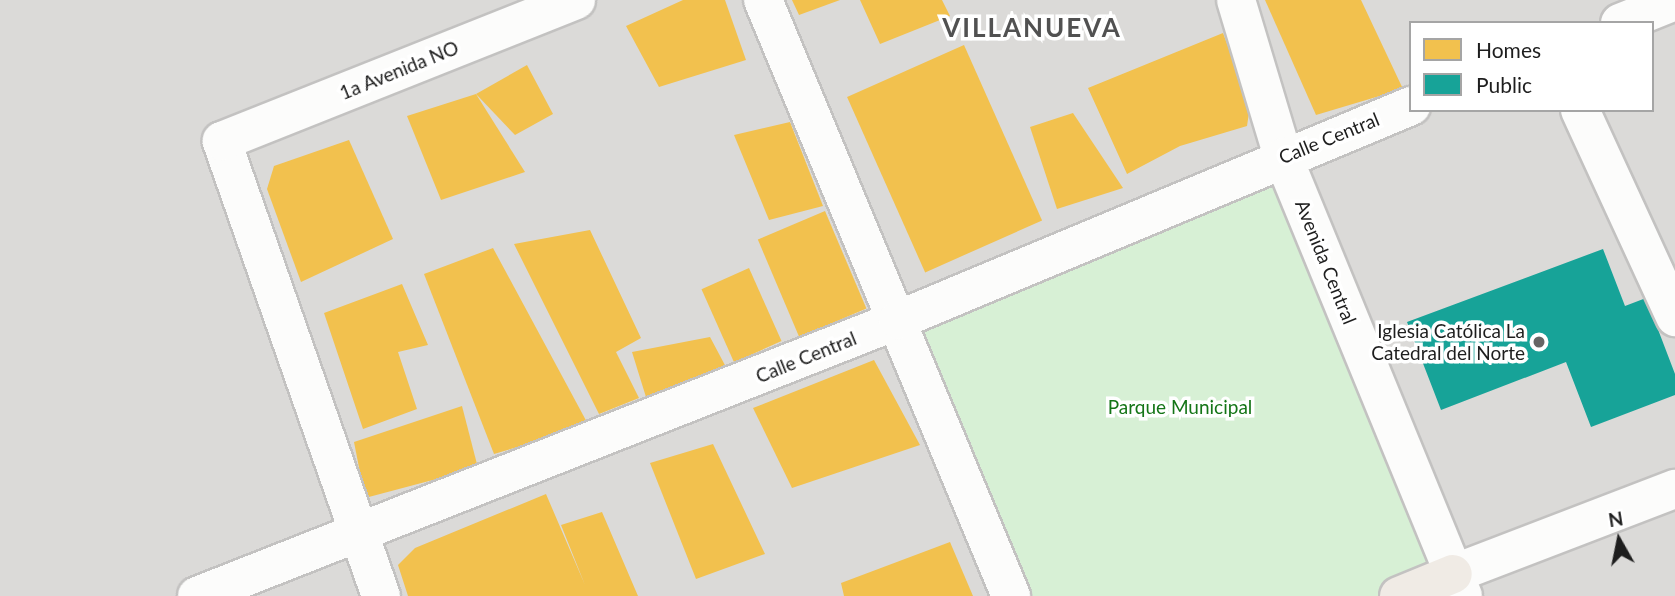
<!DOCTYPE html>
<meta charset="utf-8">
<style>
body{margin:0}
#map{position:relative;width:1675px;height:596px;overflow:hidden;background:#eceae7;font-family:Lato,sans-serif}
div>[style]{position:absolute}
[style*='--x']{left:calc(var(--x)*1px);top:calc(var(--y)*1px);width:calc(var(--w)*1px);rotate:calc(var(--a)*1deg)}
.residential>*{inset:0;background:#dbdad8}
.park>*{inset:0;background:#d7f0d5}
.homes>*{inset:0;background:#f2c14e;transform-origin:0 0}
.public>*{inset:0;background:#17a398}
.roads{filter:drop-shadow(2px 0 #c3c2c1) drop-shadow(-2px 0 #c3c2c1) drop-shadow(0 2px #c3c2c1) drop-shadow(0 -2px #c3c2c1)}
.minor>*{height:38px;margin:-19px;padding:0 19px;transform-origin:19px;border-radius:19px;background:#fcfcfb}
.major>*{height:38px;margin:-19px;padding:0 19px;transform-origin:19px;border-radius:19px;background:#f0ebe5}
.dots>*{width:19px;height:19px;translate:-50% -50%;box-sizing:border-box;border:4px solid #fff;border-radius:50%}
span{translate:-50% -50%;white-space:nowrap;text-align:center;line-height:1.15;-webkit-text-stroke:7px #fff;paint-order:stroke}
.street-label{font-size:19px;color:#1e1e1e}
.poi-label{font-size:19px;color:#1e1e1e}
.right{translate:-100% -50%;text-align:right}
.park-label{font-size:19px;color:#147517}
.district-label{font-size:26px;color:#515151;font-weight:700;letter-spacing:2px}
.legend{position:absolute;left:1409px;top:21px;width:245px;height:91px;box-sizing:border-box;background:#fff;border:2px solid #a5a5a5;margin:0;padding:9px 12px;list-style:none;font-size:21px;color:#1e1e1e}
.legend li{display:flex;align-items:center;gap:14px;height:35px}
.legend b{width:35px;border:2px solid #a5a5a5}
.north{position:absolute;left:1584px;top:505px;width:70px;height:70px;-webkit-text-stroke:5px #fff;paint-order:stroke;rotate:351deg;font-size:19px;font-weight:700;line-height:28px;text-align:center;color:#1e1e1e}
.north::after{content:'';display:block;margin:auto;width:24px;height:32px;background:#1e1e1e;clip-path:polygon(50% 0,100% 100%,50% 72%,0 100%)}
</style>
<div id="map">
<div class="residential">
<div style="clip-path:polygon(evenodd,0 0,1675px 0,1675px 596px,0 596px,0 0,1411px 23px,1652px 23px,1652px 110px,1411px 110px,1411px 23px)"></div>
</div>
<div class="park">
<div style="clip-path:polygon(1283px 157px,1453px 574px,1399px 596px,1011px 596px,898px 320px)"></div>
</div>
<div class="homes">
<div style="clip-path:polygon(683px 0,725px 0,746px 60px,659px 87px,626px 26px)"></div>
<div style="clip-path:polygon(792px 0,840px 0,799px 15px)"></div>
<div style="clip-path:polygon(860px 0,942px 0,950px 16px,880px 44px)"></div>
<div style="clip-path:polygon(1265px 0,1361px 0,1403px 89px,1316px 115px)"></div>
<div style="clip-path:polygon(1223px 33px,1250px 106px,1247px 126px,1180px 146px,1127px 174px,1088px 88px)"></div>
<div style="left:964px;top:45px;width:192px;height:128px;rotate:66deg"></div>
<div style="clip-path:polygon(527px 65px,553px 114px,515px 135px,476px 94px)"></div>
<div style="clip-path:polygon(476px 94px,525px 172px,441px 200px,407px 116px)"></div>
<div style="clip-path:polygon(1073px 113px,1123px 188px,1057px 209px,1030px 127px)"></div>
<div style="clip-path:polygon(790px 122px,823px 206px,769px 220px,734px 135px)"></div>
<div style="clip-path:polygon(349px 140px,393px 239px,301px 282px,267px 189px,274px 166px)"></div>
<div style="left:825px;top:211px;width:106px;height:73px;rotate:67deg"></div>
<div style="clip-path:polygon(590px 230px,641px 338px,616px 352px,639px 398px,599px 414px,514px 244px)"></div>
<div style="clip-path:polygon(493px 248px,589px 426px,494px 454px,424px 274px)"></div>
<div style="left:749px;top:268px;width:80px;height:52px;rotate:66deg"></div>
<div style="clip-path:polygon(402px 284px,428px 345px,398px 352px,417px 409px,363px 429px,324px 313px)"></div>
<div style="clip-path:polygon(710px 337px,727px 369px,650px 410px,632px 352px)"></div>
<div style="clip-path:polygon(874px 360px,920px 445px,792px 488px,753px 408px)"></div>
<div style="clip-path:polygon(462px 406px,478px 468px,365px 498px,354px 442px)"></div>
<div style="clip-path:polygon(713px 444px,765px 554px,696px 579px,650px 463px)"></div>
<div style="clip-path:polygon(546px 494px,585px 585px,561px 525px,602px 512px,638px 596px,408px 596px,398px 565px,415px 548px)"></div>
<div style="clip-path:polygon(950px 542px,973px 596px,844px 596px,841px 583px)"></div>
</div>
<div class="public">
<div style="clip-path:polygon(1603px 249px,1625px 306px,1646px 298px,1675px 374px,1675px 395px,1591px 427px,1566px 362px,1441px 410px,1407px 322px)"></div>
</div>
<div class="roads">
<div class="minor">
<div style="--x:763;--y:0;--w:646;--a:67.41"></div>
<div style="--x:1236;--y:0;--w:164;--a:73.3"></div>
<div style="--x:1283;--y:157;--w:474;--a:67.7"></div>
<div style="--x:1620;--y:23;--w:59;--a:-21.8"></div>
<div style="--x:1580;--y:110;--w:228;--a:65.3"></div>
<div style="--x:1453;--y:574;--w:238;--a:-21"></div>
<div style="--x:197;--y:596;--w:753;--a:-21.49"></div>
<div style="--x:898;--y:320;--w:556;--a:-22.64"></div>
<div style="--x:381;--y:596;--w:482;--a:-109.3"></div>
<div style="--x:222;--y:141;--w:381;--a:-21.7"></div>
</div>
<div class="major">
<div style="--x:1399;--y:596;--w:58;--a:-22.2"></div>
</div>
</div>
<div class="dots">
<div style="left:1539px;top:342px;background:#666564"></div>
</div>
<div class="street-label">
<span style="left:399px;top:70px;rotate:-22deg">1a Avenida NO</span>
<span style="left:1329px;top:138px;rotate:-22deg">Calle Central</span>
<span style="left:1326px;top:262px;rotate:68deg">Avenida Central</span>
<span style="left:806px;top:357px;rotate:-22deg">Calle Central</span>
</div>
<div class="poi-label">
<span class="right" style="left:1525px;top:342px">Iglesia Católica La<br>Catedral del Norte</span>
</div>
<div class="park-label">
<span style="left:1180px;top:407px">Parque Municipal</span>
</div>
<div class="district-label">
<span style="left:1032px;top:28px">VILLANUEVA</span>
</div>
<ul class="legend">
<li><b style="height:19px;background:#f2c14e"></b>Homes</li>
<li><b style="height:19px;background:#17a398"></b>Public</li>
</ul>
<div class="north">N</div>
</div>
